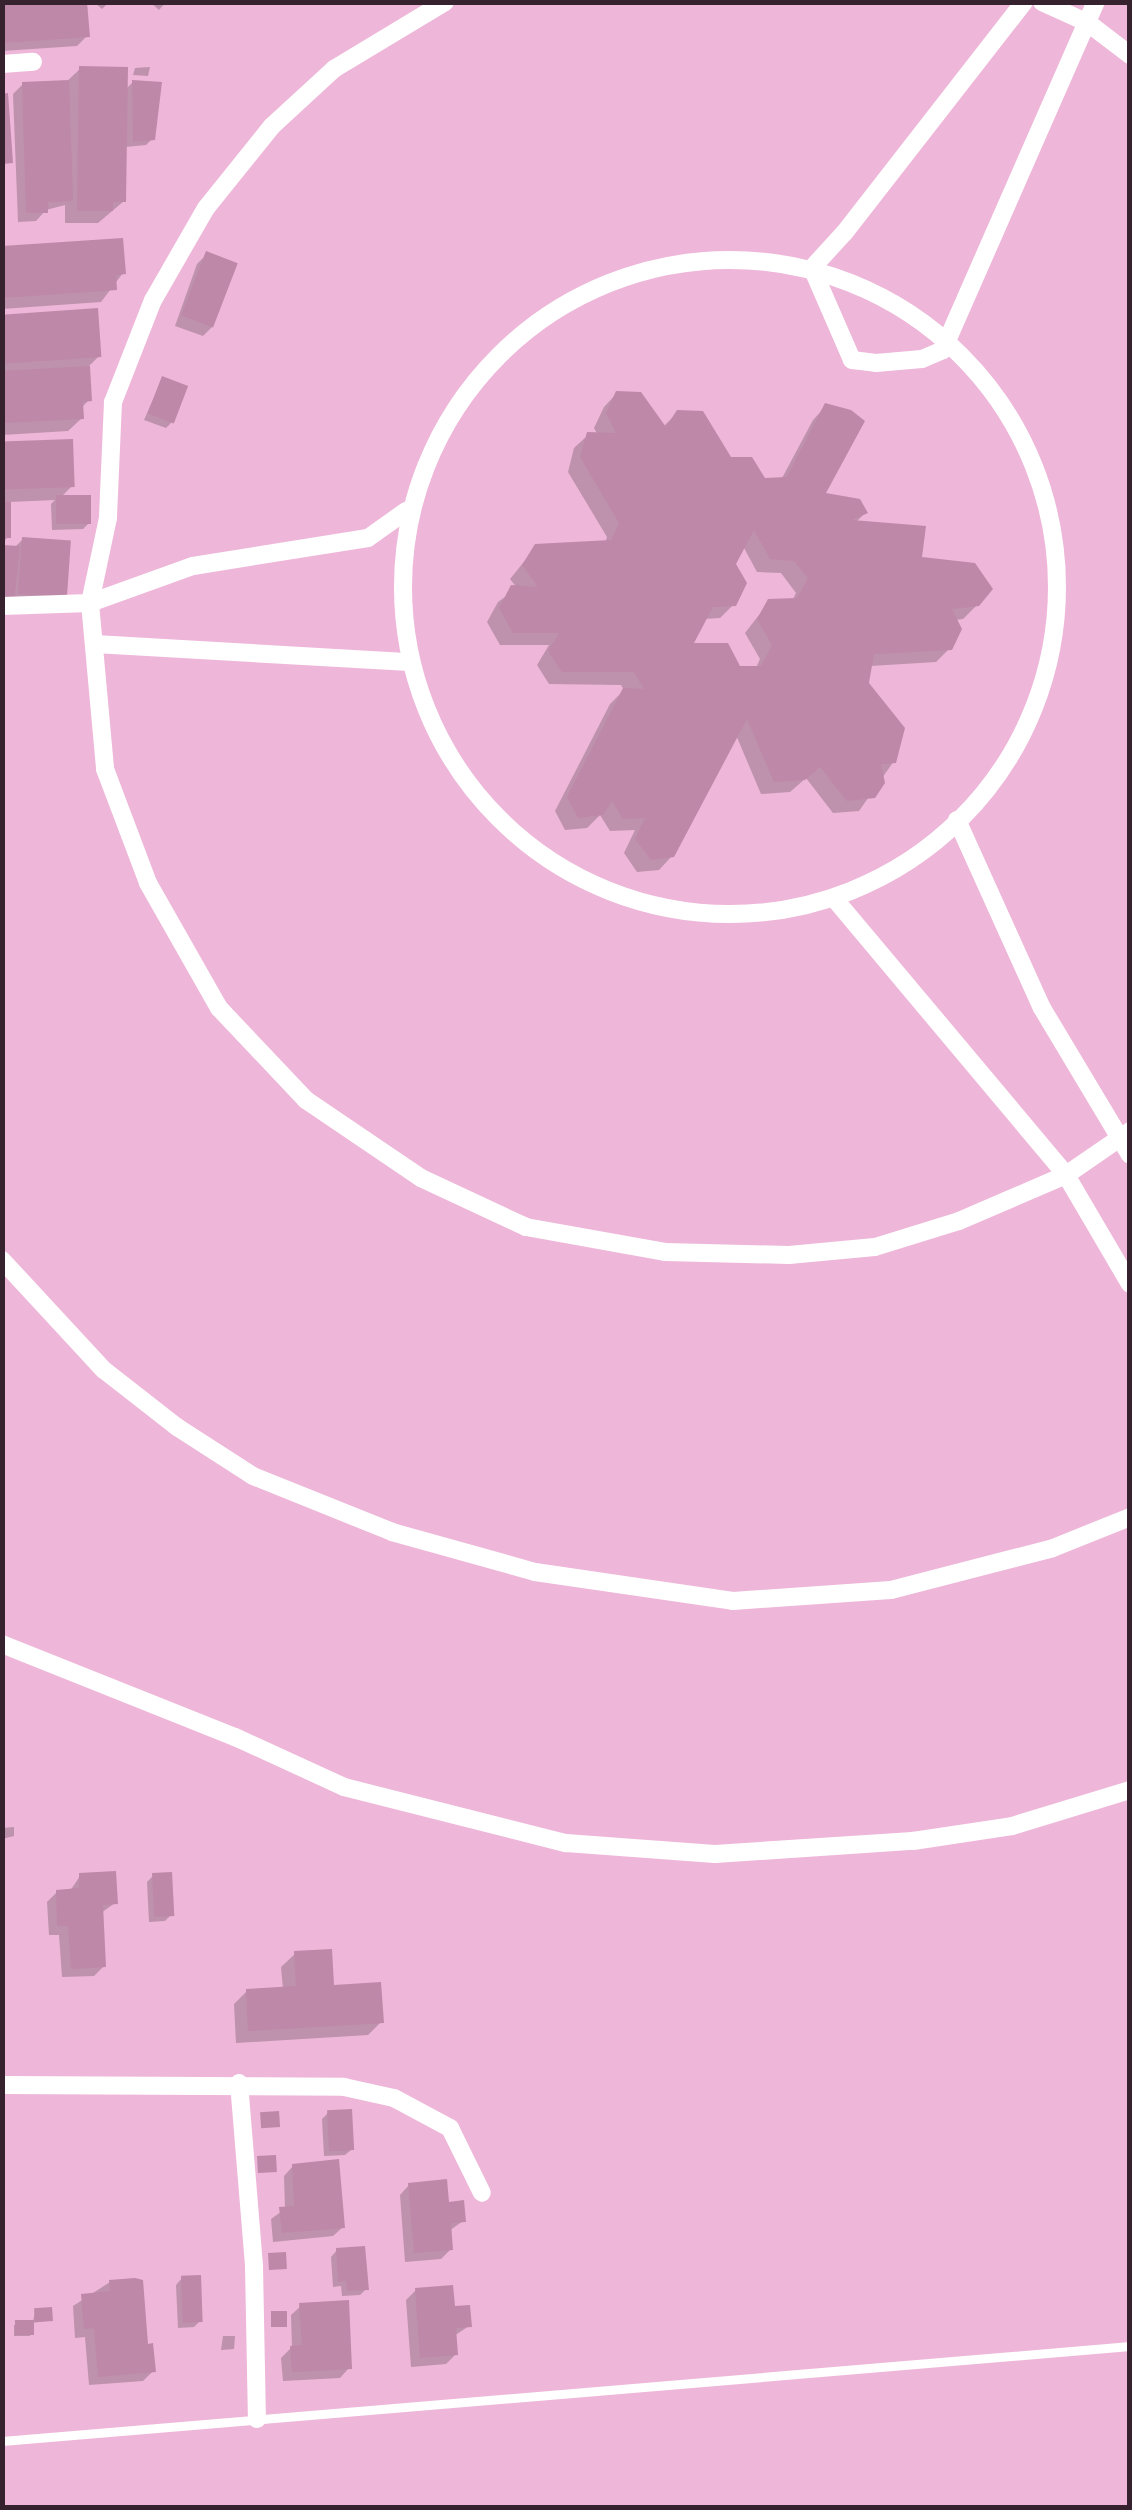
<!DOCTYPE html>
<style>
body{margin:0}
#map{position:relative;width:1132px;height:2510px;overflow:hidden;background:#eeb6d8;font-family:"Titillium Web",sans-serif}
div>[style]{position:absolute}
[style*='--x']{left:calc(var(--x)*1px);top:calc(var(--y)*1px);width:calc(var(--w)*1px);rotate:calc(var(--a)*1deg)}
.shadow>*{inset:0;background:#0003}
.building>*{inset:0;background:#be88a9;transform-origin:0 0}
.lane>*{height:9px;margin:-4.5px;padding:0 4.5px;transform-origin:4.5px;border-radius:4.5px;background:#fff}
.street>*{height:18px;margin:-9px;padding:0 9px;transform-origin:9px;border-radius:9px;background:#fff}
.street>.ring{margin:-9px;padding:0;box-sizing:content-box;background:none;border:18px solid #fff;border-radius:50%}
span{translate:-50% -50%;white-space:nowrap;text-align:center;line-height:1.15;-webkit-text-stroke:10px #fee1f2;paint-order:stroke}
.frame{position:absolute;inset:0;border:5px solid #36212e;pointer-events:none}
</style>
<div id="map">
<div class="shadow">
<div style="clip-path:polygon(94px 2px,109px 2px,102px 9px)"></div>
<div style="clip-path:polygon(150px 2px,166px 2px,159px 10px)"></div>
<div style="clip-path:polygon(2px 3px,87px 36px,77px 46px,2px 51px)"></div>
<div style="clip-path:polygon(150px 67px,148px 76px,133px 75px,135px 68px)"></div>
<div style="clip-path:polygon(80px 69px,125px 90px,133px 82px,152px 139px,146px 145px,125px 147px,124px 201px,98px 223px,65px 223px,65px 205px,46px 210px,36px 221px,18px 222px,13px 94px,23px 84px,65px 83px)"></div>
<div style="clip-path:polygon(2px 249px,123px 273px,101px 302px,2px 309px)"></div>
<div style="clip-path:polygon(207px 254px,213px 326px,203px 336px,175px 326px,197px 264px)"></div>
<div style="clip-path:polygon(2px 316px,99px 356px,87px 368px,89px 400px,81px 408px,82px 418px,68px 431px,2px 435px)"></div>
<div style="clip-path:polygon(162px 379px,172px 422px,166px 428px,144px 420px)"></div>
<div style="clip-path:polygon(evenodd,617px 393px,663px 427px,678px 412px,730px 460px,764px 481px,781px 480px,813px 420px,826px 406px,822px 495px,865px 513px,855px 523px,919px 560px,977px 605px,963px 619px,955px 620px,950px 648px,936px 662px,870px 666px,867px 683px,894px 761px,859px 811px,833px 813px,806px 778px,790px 792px,761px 794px,736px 735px,672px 856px,659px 870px,637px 872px,624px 853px,635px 830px,610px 831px,600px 815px,587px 828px,565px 830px,555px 811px,610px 704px,624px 690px,621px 685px,549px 684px,537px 665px,549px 645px,500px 645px,487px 622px,498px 602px,517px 588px,510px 579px,536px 547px,605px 543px,607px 537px,568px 472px,574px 448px,588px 435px,598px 435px,594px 428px,604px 407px,617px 393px,743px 546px,757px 572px,781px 573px,796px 593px,792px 601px,769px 602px,745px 633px,760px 659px,756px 668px,738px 668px,690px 645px,704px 619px,720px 618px,734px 604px,733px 564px,743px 546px)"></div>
<div style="clip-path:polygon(2px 445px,72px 486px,60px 498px,89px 523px,83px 529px,52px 530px,51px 504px,55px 500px,9px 502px,9px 536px,2px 543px)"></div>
<div style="clip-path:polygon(23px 539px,55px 605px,10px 603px,14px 548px)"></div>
<div style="clip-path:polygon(14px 1827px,14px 1836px,2px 1839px,2px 1828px)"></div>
<div style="clip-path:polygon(80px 1876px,115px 1903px,101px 1913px,104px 1966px,94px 1976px,62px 1977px,59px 1935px,49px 1935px,47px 1902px,57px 1892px,70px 1891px)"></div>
<div style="clip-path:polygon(153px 1876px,171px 1915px,165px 1921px,149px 1922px,147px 1882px)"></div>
<div style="clip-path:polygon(295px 1954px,332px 1987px,381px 2022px,368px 2035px,236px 2043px,234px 2004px,247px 1991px,283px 1989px,281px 1967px)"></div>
<div style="clip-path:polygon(328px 2113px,352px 2149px,345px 2155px,324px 2156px,322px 2119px)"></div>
<div style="clip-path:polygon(293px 2166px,343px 2227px,333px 2236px,273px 2242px,271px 2219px,285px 2209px,284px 2176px)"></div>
<div style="clip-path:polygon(409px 2185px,447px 2204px,463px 2221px,449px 2231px,451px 2249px,441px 2259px,405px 2262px,400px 2195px)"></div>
<div style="clip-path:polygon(337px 2250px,366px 2289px,360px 2295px,342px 2296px,341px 2286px,333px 2287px,331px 2257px)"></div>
<div style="clip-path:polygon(182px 2278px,200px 2321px,194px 2327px,178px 2328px,176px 2285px)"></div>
<div style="clip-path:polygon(110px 2282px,146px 2346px,153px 2371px,143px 2381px,89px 2385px,85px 2337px,75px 2338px,73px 2306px)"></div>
<div style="clip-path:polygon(416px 2290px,453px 2309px,469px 2326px,454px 2336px,455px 2355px,446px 2364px,411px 2367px,406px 2300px)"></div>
<div style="clip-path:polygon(301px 2306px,349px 2368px,340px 2378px,283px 2381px,281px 2358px,292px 2347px,291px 2315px)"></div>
<div style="clip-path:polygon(35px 2311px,50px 2320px,32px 2323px,30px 2336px,14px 2336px,14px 2325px,33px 2322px)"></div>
<div style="clip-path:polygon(223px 2336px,235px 2336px,234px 2349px,221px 2350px)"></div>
</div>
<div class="building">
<div style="clip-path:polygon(2px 2px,87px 2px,90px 37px,2px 43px)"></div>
<div style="clip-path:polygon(79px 66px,128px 67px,126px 202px,113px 202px,113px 211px,77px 211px)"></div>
<div style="clip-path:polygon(69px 80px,73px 201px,48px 202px,48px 213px,26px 213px,22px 82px)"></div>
<div style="clip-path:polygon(132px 80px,162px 82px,155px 140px,133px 142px)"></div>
<div style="clip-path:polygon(8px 93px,13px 163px,2px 164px,2px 94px)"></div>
<div style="clip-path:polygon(123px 238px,126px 274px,116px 275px,117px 290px,2px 298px,2px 246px)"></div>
<div style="left:206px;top:251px;width:34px;height:69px;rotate:21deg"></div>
<div style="left:98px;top:308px;width:49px;height:96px;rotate:86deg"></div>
<div style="clip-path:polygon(90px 366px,92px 401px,83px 402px,84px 419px,2px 423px,2px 371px)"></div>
<div style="left:162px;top:376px;width:28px;height:40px;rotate:21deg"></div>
<div style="clip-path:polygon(evenodd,616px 391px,641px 392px,666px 427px,677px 410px,703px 411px,731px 457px,752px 457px,765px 478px,787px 477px,825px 403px,851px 410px,865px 421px,826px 493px,860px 499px,868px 513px,852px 520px,926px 526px,922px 557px,975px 563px,993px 589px,979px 606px,952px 609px,962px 629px,952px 650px,874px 654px,869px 683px,905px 728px,896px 763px,881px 764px,885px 783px,875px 798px,847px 801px,820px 767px,805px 780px,774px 782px,747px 719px,674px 857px,651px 860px,635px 839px,645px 818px,623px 819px,612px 801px,603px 815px,578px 818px,567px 797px,623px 688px,644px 689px,634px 672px,562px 672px,548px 651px,559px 633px,513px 633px,499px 608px,511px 585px,538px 587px,522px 565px,535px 544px,611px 540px,619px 523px,580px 457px,587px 432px,616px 433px,606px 413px,616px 391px,754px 530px,770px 559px,794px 561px,808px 578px,797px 598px,768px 599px,757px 619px,772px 645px,761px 666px,740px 666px,728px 643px,694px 643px,713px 607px,736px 606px,747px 583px,736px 564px,754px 530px)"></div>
<div style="left:73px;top:439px;width:48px;height:71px;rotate:88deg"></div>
<div style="left:91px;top:495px;width:29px;height:35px;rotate:90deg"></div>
<div style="left:2px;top:502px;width:9px;height:36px"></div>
<div style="left:22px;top:537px;width:49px;height:57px;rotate:4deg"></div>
<div style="clip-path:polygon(2px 545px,20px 546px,14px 602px,2px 601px)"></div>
<div style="clip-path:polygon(116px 1871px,118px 1904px,103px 1905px,106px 1967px,71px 1969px,68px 1926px,57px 1926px,56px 1890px,79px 1888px,79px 1873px)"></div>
<div style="left:172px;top:1872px;width:44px;height:20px;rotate:87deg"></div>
<div style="clip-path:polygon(332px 1949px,334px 1985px,381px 1982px,384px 2023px,248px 2031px,246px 1989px,296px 1986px,294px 1951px)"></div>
<div style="left:352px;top:2109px;width:41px;height:25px;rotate:87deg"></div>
<div style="left:279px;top:2111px;width:16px;height:19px;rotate:86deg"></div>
<div style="left:276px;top:2155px;width:17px;height:19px;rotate:87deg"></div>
<div style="clip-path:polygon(339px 2159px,345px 2228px,282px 2233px,279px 2207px,294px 2206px,292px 2164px)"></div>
<div style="clip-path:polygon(447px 2179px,449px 2202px,464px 2200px,466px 2222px,451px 2223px,453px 2250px,414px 2253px,408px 2183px)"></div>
<div style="clip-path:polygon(365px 2246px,369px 2290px,347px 2291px,346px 2281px,338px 2282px,336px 2248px)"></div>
<div style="left:286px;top:2252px;width:17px;height:18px;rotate:87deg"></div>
<div style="left:201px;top:2275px;width:47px;height:20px;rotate:88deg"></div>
<div style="clip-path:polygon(135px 2278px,143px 2280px,148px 2344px,153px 2343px,156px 2372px,98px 2377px,94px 2328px,84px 2329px,81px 2294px,110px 2291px,109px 2280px)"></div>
<div style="clip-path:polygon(453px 2285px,455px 2306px,470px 2305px,472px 2327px,456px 2328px,458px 2355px,420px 2358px,415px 2288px)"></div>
<div style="clip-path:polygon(349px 2300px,352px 2369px,292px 2372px,290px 2346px,302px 2345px,299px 2303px)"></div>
<div style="left:52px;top:2307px;width:14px;height:18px;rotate:86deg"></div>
<div style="left:271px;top:2311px;width:16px;height:16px"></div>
<div style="left:15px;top:2320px;width:19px;height:15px"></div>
</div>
<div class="lane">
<div style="--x:2;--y:2441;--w:1132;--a:-4.81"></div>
</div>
<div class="street">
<div style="--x:445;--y:2;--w:130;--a:148.9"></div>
<div style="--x:334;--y:69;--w:84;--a:137.4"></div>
<div style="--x:272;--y:126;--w:105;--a:128.8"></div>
<div style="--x:206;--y:208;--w:106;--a:119.9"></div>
<div style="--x:153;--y:300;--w:110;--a:111.4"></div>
<div style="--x:113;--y:402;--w:116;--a:92.5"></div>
<div style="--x:108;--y:518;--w:87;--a:102"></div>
<div style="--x:90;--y:603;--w:167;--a:84.8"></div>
<div style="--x:105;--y:769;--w:122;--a:69.3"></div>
<div style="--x:148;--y:883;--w:144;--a:60.4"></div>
<div style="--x:219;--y:1008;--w:127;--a:46.6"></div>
<div style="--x:306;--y:1100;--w:139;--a:34.1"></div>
<div style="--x:421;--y:1178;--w:116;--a:25"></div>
<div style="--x:526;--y:1227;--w:141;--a:10.2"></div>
<div style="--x:665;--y:1252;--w:124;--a:1.4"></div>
<div style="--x:789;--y:1255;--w:86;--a:-5.3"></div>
<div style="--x:875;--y:1247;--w:88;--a:-17.2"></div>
<div style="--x:959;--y:1221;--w:116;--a:-23.3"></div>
<div style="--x:1066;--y:1175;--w:78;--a:-34.5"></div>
<div style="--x:1024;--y:2;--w:293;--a:127.9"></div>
<div style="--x:844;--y:233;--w:47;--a:132.4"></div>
<div style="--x:812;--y:268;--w:100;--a:66.5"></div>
<div style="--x:852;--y:360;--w:24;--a:7"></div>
<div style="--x:876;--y:363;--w:46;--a:-5"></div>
<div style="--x:922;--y:359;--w:23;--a:-23"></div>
<div style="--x:943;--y:350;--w:380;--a:-66.3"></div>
<div style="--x:1042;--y:2;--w:51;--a:24.5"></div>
<div style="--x:1088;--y:23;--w:53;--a:37.3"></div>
<div style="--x:2;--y:64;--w:31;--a:-4"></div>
<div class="ring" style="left:403px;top:260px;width:636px;height:636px"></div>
<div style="--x:2;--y:606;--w:88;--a:-2"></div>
<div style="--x:90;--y:603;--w:109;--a:-19.8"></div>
<div style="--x:193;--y:566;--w:177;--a:-9.1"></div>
<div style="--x:368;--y:538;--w:47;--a:-35.4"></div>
<div style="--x:95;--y:644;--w:315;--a:3.3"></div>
<div style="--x:957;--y:820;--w:206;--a:65.7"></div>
<div style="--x:1042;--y:1008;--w:171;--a:59.1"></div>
<div style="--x:838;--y:903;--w:355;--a:50"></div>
<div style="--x:1066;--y:1175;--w:126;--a:59.6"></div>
<div style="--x:2;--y:1260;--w:150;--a:47.2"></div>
<div style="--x:104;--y:1370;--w:93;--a:38"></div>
<div style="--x:177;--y:1427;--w:90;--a:32.8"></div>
<div style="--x:253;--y:1476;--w:150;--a:21.9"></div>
<div style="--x:392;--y:1532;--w:148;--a:15.6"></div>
<div style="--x:535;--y:1572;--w:200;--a:8.3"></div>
<div style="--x:733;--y:1601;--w:158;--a:-4"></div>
<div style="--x:891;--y:1590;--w:167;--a:-14.5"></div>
<div style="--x:1053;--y:1548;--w:83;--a:-21.9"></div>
<div style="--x:2;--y:1644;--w:251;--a:21.8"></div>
<div style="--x:235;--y:1737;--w:120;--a:24.6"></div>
<div style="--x:344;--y:1787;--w:229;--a:14.2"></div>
<div style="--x:566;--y:1843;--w:149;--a:4.2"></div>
<div style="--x:715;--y:1854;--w:198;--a:-3.8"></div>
<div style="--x:913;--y:1841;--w:100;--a:-8.6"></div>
<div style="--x:1012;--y:1826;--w:123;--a:-17"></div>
<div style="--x:239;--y:2083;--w:184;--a:85.3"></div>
<div style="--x:254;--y:2266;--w:153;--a:88.9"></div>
<div style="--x:2;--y:2085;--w:342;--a:0.3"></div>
<div style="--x:344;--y:2087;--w:51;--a:12.4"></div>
<div style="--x:394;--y:2098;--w:64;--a:28.2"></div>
<div style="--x:450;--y:2128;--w:72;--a:63.8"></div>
</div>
<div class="frame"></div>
</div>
